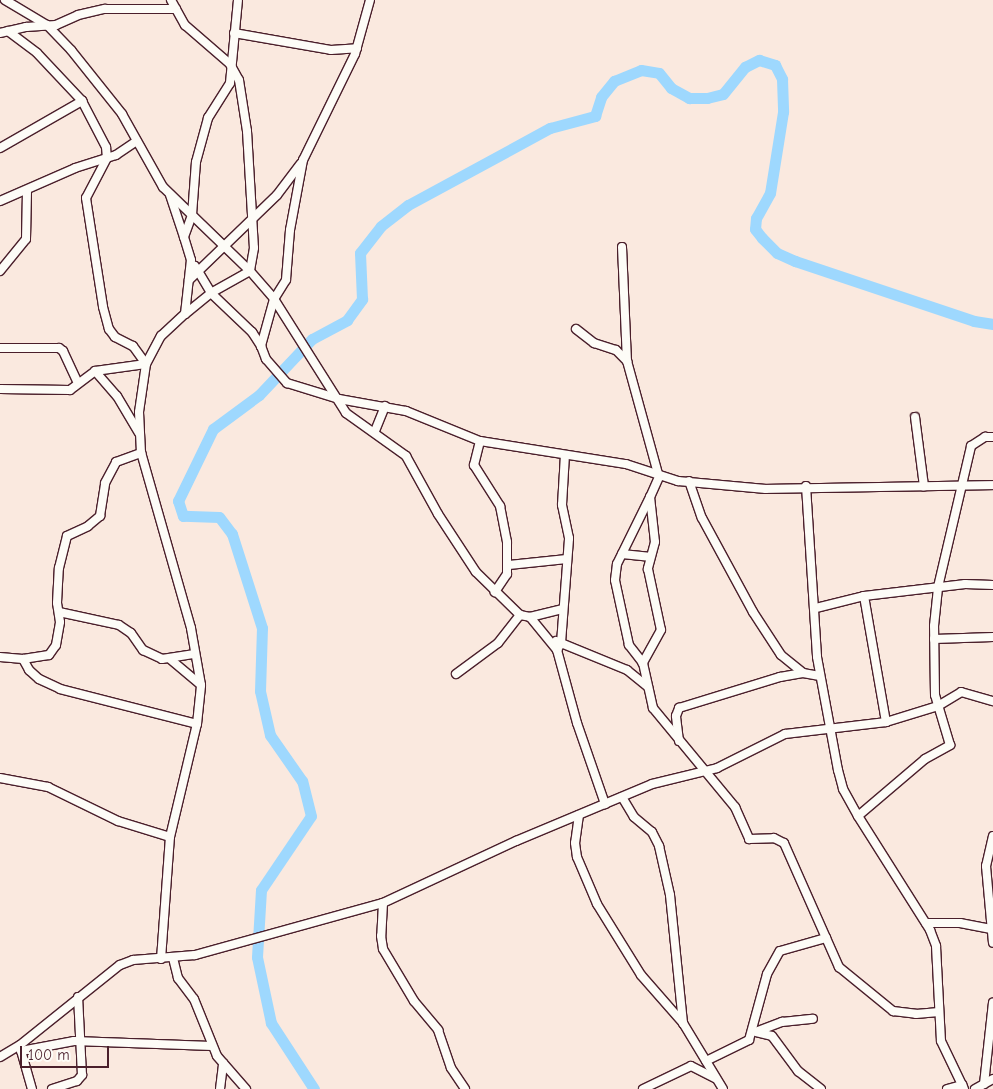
<!DOCTYPE html>
<style>
body{margin:0}
#map{position:relative;width:993px;height:1089px;overflow:hidden;background:#fae9df;font-family:"Comic Neue",sans-serif}
div>[style]{position:absolute}
[style*='--x']{left:calc(var(--x)*1px);top:calc(var(--y)*1px);width:calc(var(--w)*1px);rotate:calc(var(--a)*1deg)}
.river>*{height:11px;margin:-5.5px;padding:0 5.5px;transform-origin:5.5px;border-radius:5.5px;background:#9ed8fe}
.roads{filter:drop-shadow(1px 0 #4a1f2b) drop-shadow(-1px 0 #4a1f2b) drop-shadow(0 1px #4a1f2b) drop-shadow(0 -1px #4a1f2b)}
.minor>*{height:8px;margin:-4px;padding:0 4px;transform-origin:4px;border-radius:4px;background:#fdfcf7}
span{translate:-50% -50%;white-space:nowrap;text-align:center;line-height:1.15;-webkit-text-stroke:4.5px #fdfcf7;paint-order:stroke}
.scale{position:absolute;left:20px;top:1046px;width:89px;height:22px;box-sizing:border-box;border:2px solid #4a1f2b;border-top:0;padding-left:6px;font-size:15px;line-height:18px;white-space:nowrap;color:#4a1f2b;-webkit-text-stroke:4px #fdfcf7;paint-order:stroke}
</style>
<div id="map">
<div class="river">
<div style="--x:314;--y:1089;--w:79;--a:-123.1"></div>
<div style="--x:271;--y:1023;--w:67;--a:-102"></div>
<div style="--x:257;--y:957;--w:67;--a:-86.6"></div>
<div style="--x:261;--y:890;--w:89;--a:-56"></div>
<div style="--x:311;--y:816;--w:36;--a:-104"></div>
<div style="--x:302;--y:781;--w:56;--a:-124.8"></div>
<div style="--x:270;--y:735;--w:45;--a:-102.8"></div>
<div style="--x:260;--y:691;--w:63;--a:-88.2"></div>
<div style="--x:262;--y:628;--w:99;--a:-107.7"></div>
<div style="--x:232;--y:534;--w:21;--a:-127"></div>
<div style="--x:219;--y:517;--w:36;--a:-178"></div>
<div style="--x:183;--y:516;--w:16;--a:-108"></div>
<div style="--x:178;--y:501;--w:80;--a:-64.1"></div>
<div style="--x:213;--y:429;--w:57;--a:-36.5"></div>
<div style="--x:259;--y:395;--w:77;--a:-46.6"></div>
<div style="--x:312;--y:339;--w:40;--a:-28"></div>
<div style="--x:347;--y:320;--w:26;--a:-54"></div>
<div style="--x:362;--y:299;--w:46;--a:-92.5"></div>
<div style="--x:360;--y:253;--w:34;--a:-52"></div>
<div style="--x:381;--y:226;--w:34;--a:-38"></div>
<div style="--x:408;--y:205;--w:162;--a:-28.5"></div>
<div style="--x:550;--y:128;--w:47;--a:-14.9"></div>
<div style="--x:595;--y:116;--w:20;--a:-72"></div>
<div style="--x:601;--y:97;--w:21;--a:-51"></div>
<div style="--x:614;--y:81;--w:29;--a:-22"></div>
<div style="--x:641;--y:70;--w:18;--a:9"></div>
<div style="--x:659;--y:73;--w:19;--a:51"></div>
<div style="--x:671;--y:88;--w:21;--a:29"></div>
<div style="--x:689;--y:98;--w:18;--a:0"></div>
<div style="--x:707;--y:98;--w:16;--a:-14"></div>
<div style="--x:723;--y:94;--w:35;--a:-51"></div>
<div style="--x:745;--y:67;--w:16;--a:-27"></div>
<div style="--x:759;--y:60;--w:17;--a:17"></div>
<div style="--x:775;--y:65;--w:16;--a:63"></div>
<div style="--x:782;--y:79;--w:33;--a:88"></div>
<div style="--x:783;--y:112;--w:82;--a:99.1"></div>
<div style="--x:770;--y:193;--w:29;--a:119"></div>
<div style="--x:756;--y:218;--w:11;--a:95"></div>
<div style="--x:755;--y:229;--w:11;--a:52"></div>
<div style="--x:762;--y:238;--w:21;--a:45"></div>
<div style="--x:777;--y:253;--w:20;--a:24"></div>
<div style="--x:795;--y:261;--w:189;--a:18.5"></div>
<div style="--x:974;--y:321;--w:19;--a:9"></div>
</div>
<div class="roads">
<div class="minor">
<div style="--x:5;--y:0;--w:49;--a:30.8"></div>
<div style="--x:47;--y:25;--w:35;--a:46"></div>
<div style="--x:71;--y:50;--w:82;--a:51.4"></div>
<div style="--x:122;--y:114;--w:84;--a:60.7"></div>
<div style="--x:163;--y:187;--w:121;--a:44"></div>
<div style="--x:250;--y:271;--w:37;--a:49"></div>
<div style="--x:274;--y:299;--w:135;--a:57.7"></div>
<div style="--x:346;--y:413;--w:74;--a:35.6"></div>
<div style="--x:406;--y:456;--w:66;--a:61.1"></div>
<div style="--x:438;--y:514;--w:69;--a:56.8"></div>
<div style="--x:476;--y:572;--w:62;--a:44.3"></div>
<div style="--x:520;--y:615;--w:10;--a:11"></div>
<div style="--x:530;--y:617;--w:43;--a:50.7"></div>
<div style="--x:557;--y:650;--w:76;--a:74.7"></div>
<div style="--x:577;--y:723;--w:86;--a:70.9"></div>
<div style="--x:171;--y:0;--w:29;--a:61"></div>
<div style="--x:185;--y:25;--w:60;--a:40.9"></div>
<div style="--x:230;--y:64;--w:18;--a:61"></div>
<div style="--x:239;--y:80;--w:52;--a:81.1"></div>
<div style="--x:247;--y:131;--w:117;--a:86.6"></div>
<div style="--x:254;--y:248;--w:23;--a:100"></div>
<div style="--x:250;--y:271;--w:45;--a:150.6"></div>
<div style="--x:211;--y:293;--w:33;--a:141"></div>
<div style="--x:370;--y:0;--w:56;--a:105.5"></div>
<div style="--x:355;--y:54;--w:118;--a:116.1"></div>
<div style="--x:303;--y:160;--w:71;--a:100.5"></div>
<div style="--x:290;--y:230;--w:50;--a:94.6"></div>
<div style="--x:286;--y:280;--w:22;--a:122"></div>
<div style="--x:274;--y:299;--w:49;--a:105.5"></div>
<div style="--x:261;--y:346;--w:14;--a:69"></div>
<div style="--x:266;--y:359;--w:32;--a:49"></div>
<div style="--x:287;--y:383;--w:54;--a:17.1"></div>
<div style="--x:339;--y:399;--w:68;--a:10.2"></div>
<div style="--x:406;--y:411;--w:80;--a:22.1"></div>
<div style="--x:480;--y:441;--w:148;--a:9"></div>
<div style="--x:626;--y:464;--w:55;--a:18.1"></div>
<div style="--x:678;--y:481;--w:88;--a:5.2"></div>
<div style="--x:766;--y:489;--w:227;--a:-1"></div>
<div style="--x:8;--y:31;--w:36;--a:37"></div>
<div style="--x:37;--y:53;--w:66;--a:46.8"></div>
<div style="--x:82;--y:101;--w:52;--a:62.4"></div>
<div style="--x:106;--y:147;--w:11;--a:85"></div>
<div style="--x:107;--y:158;--w:45;--a:117.7"></div>
<div style="--x:86;--y:198;--w:110;--a:81.1"></div>
<div style="--x:103;--y:307;--w:23;--a:75"></div>
<div style="--x:109;--y:329;--w:10;--a:53"></div>
<div style="--x:115;--y:337;--w:20;--a:27"></div>
<div style="--x:133;--y:346;--w:22;--a:54"></div>
<div style="--x:0;--y:33;--w:27;--a:-13"></div>
<div style="--x:26;--y:27;--w:30;--a:-4"></div>
<div style="--x:56;--y:25;--w:24;--a:-24"></div>
<div style="--x:78;--y:15;--w:28;--a:-13"></div>
<div style="--x:105;--y:9;--w:71;--a:0"></div>
<div style="--x:234;--y:33;--w:98;--a:9.9"></div>
<div style="--x:331;--y:50;--w:26;--a:-4"></div>
<div style="--x:0;--y:148;--w:95;--a:-29.8"></div>
<div style="--x:170;--y:195;--w:44;--a:71.6"></div>
<div style="--x:0;--y:201;--w:82;--a:-23.7"></div>
<div style="--x:75;--y:168;--w:43;--a:-17.6"></div>
<div style="--x:116;--y:155;--w:25;--a:-34"></div>
<div style="--x:622;--y:247;--w:114;--a:87.5"></div>
<div style="--x:627;--y:361;--w:120;--a:74.6"></div>
<div style="--x:659;--y:477;--w:22;--a:114"></div>
<div style="--x:650;--y:497;--w:45;--a:83.7"></div>
<div style="--x:655;--y:542;--w:28;--a:105"></div>
<div style="--x:648;--y:569;--w:62;--a:78"></div>
<div style="--x:661;--y:630;--w:38;--a:119"></div>
<div style="--x:643;--y:663;--w:46;--a:77.5"></div>
<div style="--x:653;--y:708;--w:129;--a:50.4"></div>
<div style="--x:735;--y:807;--w:35;--a:66"></div>
<div style="--x:749;--y:839;--w:25;--a:-2"></div>
<div style="--x:774;--y:838;--w:11;--a:27"></div>
<div style="--x:784;--y:843;--w:136;--a:66.1"></div>
<div style="--x:839;--y:967;--w:70;--a:39.2"></div>
<div style="--x:893;--y:1011;--w:23;--a:7"></div>
<div style="--x:916;--y:1014;--w:23;--a:-5"></div>
<div style="--x:195;--y:266;--w:31;--a:59"></div>
<div style="--x:211;--y:293;--w:57;--a:43.6"></div>
<div style="--x:252;--y:332;--w:17;--a:57"></div>
<div style="--x:0;--y:271;--w:41;--a:-50.9"></div>
<div style="--x:26;--y:239;--w:49;--a:-88.8"></div>
<div style="--x:189;--y:280;--w:122;--a:-44"></div>
<div style="--x:277;--y:195;--w:39;--a:-53"></div>
<div style="--x:576;--y:329;--w:23;--a:38"></div>
<div style="--x:594;--y:343;--w:23;--a:18"></div>
<div style="--x:616;--y:350;--w:16;--a:45"></div>
<div style="--x:0;--y:348;--w:59;--a:0"></div>
<div style="--x:59;--y:348;--w:5;--a:37"></div>
<div style="--x:63;--y:351;--w:35;--a:65"></div>
<div style="--x:95;--y:371;--w:33;--a:49"></div>
<div style="--x:117;--y:396;--w:43;--a:59.3"></div>
<div style="--x:0;--y:389;--w:70;--a:0.8"></div>
<div style="--x:70;--y:390;--w:31;--a:-37"></div>
<div style="--x:95;--y:371;--w:51;--a:-7.8"></div>
<div style="--x:915;--y:417;--w:70;--a:82.6"></div>
<div style="--x:375;--y:431;--w:27;--a:-68"></div>
<div style="--x:480;--y:441;--w:25;--a:104"></div>
<div style="--x:474;--y:465;--w:49;--a:57.6"></div>
<div style="--x:500;--y:506;--w:37;--a:79"></div>
<div style="--x:507;--y:542;--w:32;--a:90"></div>
<div style="--x:507;--y:574;--w:22;--a:124"></div>
<div style="--x:689;--y:481;--w:39;--a:71"></div>
<div style="--x:702;--y:518;--w:107;--a:61.5"></div>
<div style="--x:753;--y:612;--w:51;--a:56.9"></div>
<div style="--x:781;--y:655;--w:28;--a:39"></div>
<div style="--x:806;--y:486;--w:171;--a:86.3"></div>
<div style="--x:817;--y:657;--w:115;--a:79.5"></div>
<div style="--x:838;--y:770;--w:20;--a:75"></div>
<div style="--x:843;--y:789;--w:31;--a:61"></div>
<div style="--x:858;--y:816;--w:135;--a:57.7"></div>
<div style="--x:930;--y:930;--w:17;--a:69"></div>
<div style="--x:936;--y:946;--w:95;--a:87"></div>
<div style="--x:941;--y:1041;--w:53;--a:64.4"></div>
<div style="--x:622;--y:554;--w:27;--a:6"></div>
<div style="--x:509;--y:565;--w:58;--a:-5.9"></div>
<div style="--x:864;--y:596;--w:128;--a:80.1"></div>
<div style="--x:816;--y:608;--w:49;--a:-14"></div>
<div style="--x:864;--y:596;--w:102;--a:-6.8"></div>
<div style="--x:965;--y:584;--w:28;--a:2"></div>
<div style="--x:59;--y:612;--w:61;--a:12.2"></div>
<div style="--x:119;--y:625;--w:14;--a:34"></div>
<div style="--x:131;--y:633;--w:21;--a:55"></div>
<div style="--x:143;--y:650;--w:21;--a:25"></div>
<div style="--x:162;--y:659;--w:33;--a:-9"></div>
<div style="--x:530;--y:617;--w:34;--a:-14"></div>
<div style="--x:934;--y:639;--w:59;--a:-1.9"></div>
<div style="--x:556;--y:641;--w:77;--a:22.2"></div>
<div style="--x:627;--y:670;--w:27;--a:39"></div>
<div style="--x:557;--y:650;--w:8;--a:-60"></div>
<div style="--x:561;--y:643;--w:105;--a:-85.6"></div>
<div style="--x:569;--y:538;--w:34;--a:-102"></div>
<div style="--x:562;--y:505;--w:50;--a:-86.6"></div>
<div style="--x:0;--y:657;--w:23;--a:5"></div>
<div style="--x:23;--y:659;--w:13;--a:61"></div>
<div style="--x:29;--y:670;--w:13;--a:42"></div>
<div style="--x:39;--y:679;--w:23;--a:25"></div>
<div style="--x:60;--y:689;--w:141;--a:14.3"></div>
<div style="--x:23;--y:659;--w:26;--a:-9"></div>
<div style="--x:49;--y:655;--w:12;--a:-55"></div>
<div style="--x:56;--y:645;--w:23;--a:-80"></div>
<div style="--x:60;--y:622;--w:19;--a:-99"></div>
<div style="--x:57;--y:603;--w:35;--a:-87"></div>
<div style="--x:59;--y:568;--w:33;--a:-76"></div>
<div style="--x:67;--y:536;--w:23;--a:-25"></div>
<div style="--x:88;--y:526;--w:16;--a:-40"></div>
<div style="--x:100;--y:516;--w:33;--a:-81"></div>
<div style="--x:105;--y:483;--w:24;--a:-62"></div>
<div style="--x:116;--y:462;--w:27;--a:-20"></div>
<div style="--x:170;--y:659;--w:40;--a:40"></div>
<div style="--x:643;--y:663;--w:23;--a:-128"></div>
<div style="--x:629;--y:645;--w:66;--a:-102.2"></div>
<div style="--x:615;--y:580;--w:16;--a:-83"></div>
<div style="--x:617;--y:564;--w:75;--a:-63.8"></div>
<div style="--x:456;--y:674;--w:52;--a:-36.4"></div>
<div style="--x:498;--y:643;--w:36;--a:-52"></div>
<div style="--x:679;--y:741;--w:25;--a:-97"></div>
<div style="--x:676;--y:716;--w:9;--a:-69"></div>
<div style="--x:679;--y:708;--w:106;--a:-17.1"></div>
<div style="--x:780;--y:677;--w:23;--a:-10"></div>
<div style="--x:803;--y:673;--w:17;--a:10"></div>
<div style="--x:0;--y:778;--w:49;--a:10.6"></div>
<div style="--x:48;--y:787;--w:78;--a:25.9"></div>
<div style="--x:118;--y:821;--w:54;--a:17.1"></div>
<div style="--x:622;--y:797;--w:23;--a:59"></div>
<div style="--x:634;--y:817;--w:23;--a:40"></div>
<div style="--x:652;--y:832;--w:16;--a:63"></div>
<div style="--x:659;--y:846;--w:50;--a:77.3"></div>
<div style="--x:670;--y:895;--w:129;--a:84.2"></div>
<div style="--x:579;--y:815;--w:28;--a:98"></div>
<div style="--x:575;--y:843;--w:14;--a:82"></div>
<div style="--x:577;--y:857;--w:51;--a:66.9"></div>
<div style="--x:597;--y:904;--w:84;--a:58.2"></div>
<div style="--x:641;--y:975;--w:64;--a:48.8"></div>
<div style="--x:683;--y:1023;--w:77;--a:58.8"></div>
<div style="--x:858;--y:816;--w:88;--a:-40.4"></div>
<div style="--x:925;--y:759;--w:29;--a:-29"></div>
<div style="--x:950;--y:745;--w:52;--a:-106.7"></div>
<div style="--x:935;--y:695;--w:69;--a:-90.8"></div>
<div style="--x:934;--y:626;--w:39;--a:-84"></div>
<div style="--x:938;--y:587;--w:145;--a:-76.8"></div>
<div style="--x:971;--y:446;--w:17;--a:-33"></div>
<div style="--x:985;--y:437;--w:8;--a:0"></div>
<div style="--x:993;--y:836;--w:31;--a:103"></div>
<div style="--x:986;--y:866;--w:77;--a:84.8"></div>
<div style="--x:383;--y:903;--w:33;--a:93"></div>
<div style="--x:381;--y:936;--w:13;--a:81"></div>
<div style="--x:383;--y:949;--w:61;--a:59.2"></div>
<div style="--x:414;--y:1001;--w:38;--a:50"></div>
<div style="--x:438;--y:1030;--w:40;--a:71.1"></div>
<div style="--x:451;--y:1068;--w:25;--a:56"></div>
<div style="--x:926;--y:923;--w:34;--a:0"></div>
<div style="--x:960;--y:923;--w:33;--a:11"></div>
<div style="--x:173;--y:958;--w:21;--a:76"></div>
<div style="--x:178;--y:978;--w:26;--a:53"></div>
<div style="--x:194;--y:999;--w:61;--a:68"></div>
<div style="--x:217;--y:1056;--w:44;--a:48.7"></div>
<div style="--x:161;--y:959;--w:122;--a:-85.8"></div>
<div style="--x:170;--y:837;--w:116;--a:-76.6"></div>
<div style="--x:197;--y:724;--w:39;--a:-84"></div>
<div style="--x:201;--y:685;--w:58;--a:-100"></div>
<div style="--x:191;--y:628;--w:182;--a:-105.9"></div>
<div style="--x:141;--y:453;--w:41;--a:-92.8"></div>
<div style="--x:139;--y:412;--w:49;--a:-81.7"></div>
<div style="--x:146;--y:364;--w:32;--a:-62"></div>
<div style="--x:161;--y:336;--w:33;--a:-43"></div>
<div style="--x:185;--y:314;--w:54;--a:-83.7"></div>
<div style="--x:191;--y:260;--w:24;--a:-107"></div>
<div style="--x:184;--y:237;--w:23;--a:-70"></div>
<div style="--x:192;--y:215;--w:53;--a:-85.7"></div>
<div style="--x:196;--y:162;--w:46;--a:-74.7"></div>
<div style="--x:208;--y:118;--w:41;--a:-57.8"></div>
<div style="--x:230;--y:83;--w:83;--a:-84.5"></div>
<div style="--x:758;--y:1031;--w:26;--a:-21"></div>
<div style="--x:782;--y:1022;--w:31;--a:-6"></div>
<div style="--x:756;--y:1032;--w:16;--a:14"></div>
<div style="--x:772;--y:1036;--w:44;--a:53.4"></div>
<div style="--x:798;--y:1071;--w:29;--a:38"></div>
<div style="--x:20;--y:1047;--w:44;--a:74.1"></div>
<div style="--x:21;--y:1051;--w:54;--a:-10.7"></div>
<div style="--x:74;--y:1041;--w:138;--a:2.1"></div>
<div style="--x:0;--y:1057;--w:23;--a:-31"></div>
<div style="--x:20;--y:1045;--w:128;--a:-38.7"></div>
<div style="--x:120;--y:965;--w:14;--a:-21"></div>
<div style="--x:133;--y:960;--w:62;--a:-4.6"></div>
<div style="--x:195;--y:955;--w:195;--a:-15.5"></div>
<div style="--x:383;--y:903;--w:147;--a:-25"></div>
<div style="--x:516;--y:841;--w:147;--a:-22.7"></div>
<div style="--x:652;--y:784;--w:67;--a:-13.8"></div>
<div style="--x:717;--y:768;--w:76;--a:-26.6"></div>
<div style="--x:785;--y:734;--w:102;--a:-6.8"></div>
<div style="--x:886;--y:722;--w:54;--a:-17.1"></div>
<div style="--x:938;--y:706;--w:27;--a:-31"></div>
<div style="--x:961;--y:692;--w:33;--a:16"></div>
<div style="--x:706;--y:1061;--w:48;--a:-26"></div>
<div style="--x:749;--y:1040;--w:68;--a:-74.7"></div>
<div style="--x:767;--y:974;--w:26;--a:-61"></div>
<div style="--x:780;--y:951;--w:48;--a:-15.8"></div>
<div style="--x:984;--y:1084;--w:82;--a:-83.7"></div>
<div style="--x:52;--y:1089;--w:26;--a:-18"></div>
<div style="--x:77;--y:1081;--w:8;--a:-50"></div>
<div style="--x:82;--y:1075;--w:78;--a:-92.9"></div>
<div style="--x:220;--y:1089;--w:26;--a:-83"></div>
<div style="--x:643;--y:1089;--w:53;--a:-25.6"></div>
<div style="--x:691;--y:1066;--w:27;--a:27"></div>
<div style="--x:947;--y:1089;--w:16;--a:-15"></div>
<div style="--x:975;--y:1089;--w:21;--a:-29"></div>
</div>
</div>
<div class="scale">100 m</div>
</div>
